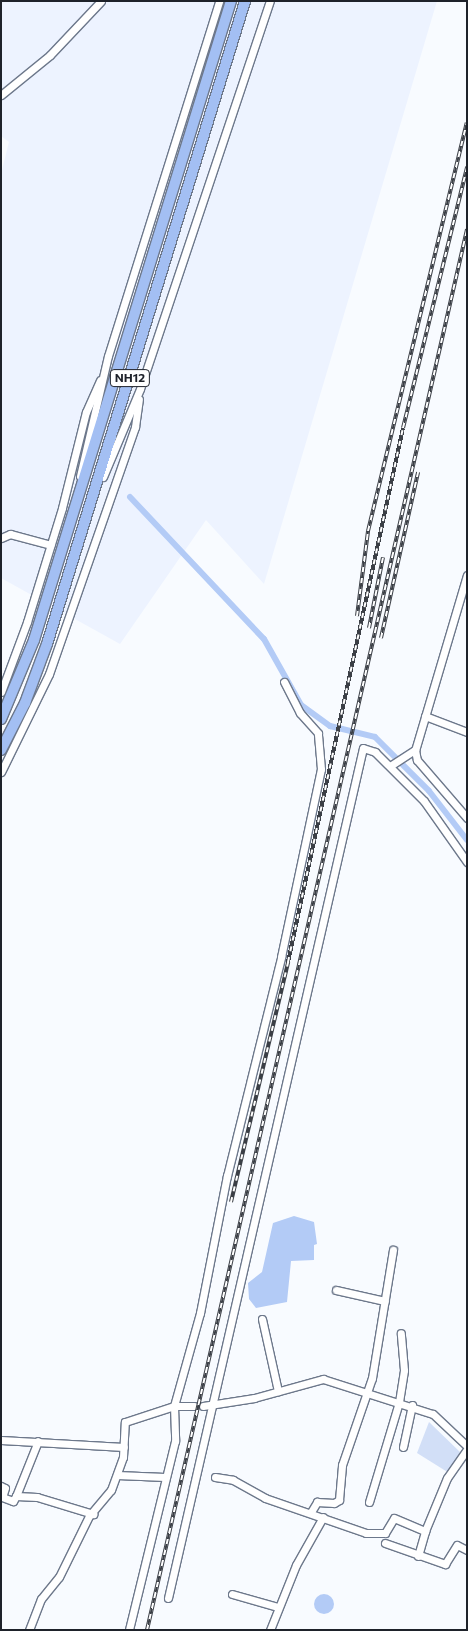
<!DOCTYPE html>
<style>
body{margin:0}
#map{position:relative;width:468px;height:1631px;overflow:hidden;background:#f8fbff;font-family:Commissioner,sans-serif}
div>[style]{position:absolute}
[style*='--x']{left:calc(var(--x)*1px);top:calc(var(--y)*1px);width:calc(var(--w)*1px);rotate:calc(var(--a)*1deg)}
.built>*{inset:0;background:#edf3ff}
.green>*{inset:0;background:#d2dff7}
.water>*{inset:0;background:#b3cbf6}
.round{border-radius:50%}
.canal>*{height:6px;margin:-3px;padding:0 3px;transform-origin:3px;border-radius:3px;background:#b3cbf6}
.roads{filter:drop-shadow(1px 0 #6d788b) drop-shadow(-1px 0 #6d788b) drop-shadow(0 1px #6d788b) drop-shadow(0 -1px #6d788b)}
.minor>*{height:7px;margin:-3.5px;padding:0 3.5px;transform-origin:3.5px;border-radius:3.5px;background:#fff}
.highway>*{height:10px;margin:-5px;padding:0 5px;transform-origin:5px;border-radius:5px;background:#a3bff3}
.rail>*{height:4px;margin-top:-2px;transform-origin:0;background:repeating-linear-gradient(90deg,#fff 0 5.5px,#3b3f46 0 11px);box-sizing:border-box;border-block:1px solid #3b3f46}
span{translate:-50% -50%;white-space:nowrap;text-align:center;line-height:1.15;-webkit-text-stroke:4px #fff;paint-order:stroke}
.shield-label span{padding:1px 4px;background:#fff;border:1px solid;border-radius:4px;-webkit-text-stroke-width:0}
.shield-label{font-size:12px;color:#1e222a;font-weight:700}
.frame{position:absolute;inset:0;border:2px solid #1e222a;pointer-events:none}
</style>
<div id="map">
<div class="built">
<div style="clip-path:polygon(1px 1px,437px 1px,264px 584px,206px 520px,120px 644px,1px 578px,1px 174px,9px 142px,1px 136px)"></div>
</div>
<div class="green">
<div style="clip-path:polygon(429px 1422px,460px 1452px,449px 1473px,417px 1453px)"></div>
</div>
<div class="water">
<div style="clip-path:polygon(294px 1216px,314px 1222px,317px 1244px,314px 1245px,314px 1260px,291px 1261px,287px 1302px,256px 1308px,249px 1299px,248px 1283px,262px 1272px,273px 1223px)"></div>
<div class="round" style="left:314px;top:1594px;width:20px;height:20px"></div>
</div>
<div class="canal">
<div style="--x:130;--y:497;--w:195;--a:46.7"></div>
<div style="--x:264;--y:639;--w:76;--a:60.7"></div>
<div style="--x:301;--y:705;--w:36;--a:36"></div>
<div style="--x:330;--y:726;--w:46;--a:13.7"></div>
<div style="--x:375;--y:737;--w:76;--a:45"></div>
<div style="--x:429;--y:791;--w:62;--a:52.2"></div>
</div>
<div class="roads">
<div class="minor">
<div style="--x:1;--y:95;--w:63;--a:-39.2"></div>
<div style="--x:50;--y:55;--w:74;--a:-46.6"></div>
<div style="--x:80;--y:476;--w:123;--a:-76.9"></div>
<div style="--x:108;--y:356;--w:372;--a:-72.6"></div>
<div style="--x:103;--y:477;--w:95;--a:-67.2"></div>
<div style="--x:140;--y:389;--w:409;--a:-71.5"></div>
<div style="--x:1;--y:538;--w:10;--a:-24"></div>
<div style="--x:10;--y:534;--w:42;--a:15"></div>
<div style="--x:467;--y:575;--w:183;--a:106.5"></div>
<div style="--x:415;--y:750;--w:10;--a:79"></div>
<div style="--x:417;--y:760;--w:77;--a:49.2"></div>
<div style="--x:1;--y:692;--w:75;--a:-69.6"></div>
<div style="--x:27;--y:622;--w:119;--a:-72.9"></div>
<div style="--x:62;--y:508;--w:99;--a:-76"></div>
<div style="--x:86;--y:412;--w:35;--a:-66"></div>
<div style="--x:425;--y:716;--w:45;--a:20.9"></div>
<div style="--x:390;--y:766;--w:30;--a:-33"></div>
<div style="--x:1;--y:772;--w:109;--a:-63.9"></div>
<div style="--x:49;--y:674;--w:262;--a:-70.8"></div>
<div style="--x:135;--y:427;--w:28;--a:-82"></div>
<div style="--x:336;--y:1290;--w:50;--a:12.7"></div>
<div style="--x:262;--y:1319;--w:74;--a:77.5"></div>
<div style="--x:194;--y:1406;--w:20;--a:180"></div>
<div style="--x:174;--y:1406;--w:97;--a:-74.4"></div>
<div style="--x:200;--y:1313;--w:140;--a:-78.9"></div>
<div style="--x:227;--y:1176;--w:226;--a:-76.1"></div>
<div style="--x:281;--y:957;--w:192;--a:-78"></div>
<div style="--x:321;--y:769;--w:36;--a:-95"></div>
<div style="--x:318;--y:733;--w:27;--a:-132"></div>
<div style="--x:300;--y:713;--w:35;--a:-117"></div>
<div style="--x:203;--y:1406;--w:52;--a:-8.9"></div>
<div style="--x:254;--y:1398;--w:72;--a:-15.4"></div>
<div style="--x:323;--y:1379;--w:115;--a:17.7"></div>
<div style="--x:433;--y:1414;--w:47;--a:43.3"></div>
<div style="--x:1;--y:1440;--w:123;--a:3.3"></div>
<div style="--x:403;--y:1447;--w:43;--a:-77.9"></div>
<div style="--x:117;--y:1475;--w:48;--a:2.4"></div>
<div style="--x:215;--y:1477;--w:18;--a:9"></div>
<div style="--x:233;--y:1480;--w:37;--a:29"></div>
<div style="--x:265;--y:1498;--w:107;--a:19.1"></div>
<div style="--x:366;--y:1533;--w:19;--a:0"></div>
<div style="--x:385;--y:1533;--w:17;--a:-59"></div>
<div style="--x:394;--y:1518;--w:34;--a:23"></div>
<div style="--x:425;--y:1531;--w:57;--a:-67.5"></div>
<div style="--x:447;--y:1478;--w:35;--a:-55"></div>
<div style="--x:1;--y:1486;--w:4;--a:27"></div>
<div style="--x:5;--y:1488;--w:9;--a:108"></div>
<div style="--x:2;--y:1497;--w:12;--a:20"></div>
<div style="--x:13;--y:1501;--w:6;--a:-59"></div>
<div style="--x:16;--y:1496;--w:21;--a:3"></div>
<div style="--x:37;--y:1497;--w:59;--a:16.9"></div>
<div style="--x:16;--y:1496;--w:59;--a:-68.2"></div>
<div style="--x:369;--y:1502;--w:104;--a:-73.3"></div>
<div style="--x:399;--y:1402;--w:32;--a:-81"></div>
<div style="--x:404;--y:1370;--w:37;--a:-95"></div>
<div style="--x:311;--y:1512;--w:12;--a:-59"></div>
<div style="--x:317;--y:1502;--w:17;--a:3"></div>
<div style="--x:334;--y:1503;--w:6;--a:-31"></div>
<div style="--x:339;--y:1500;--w:35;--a:-85"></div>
<div style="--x:342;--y:1465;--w:92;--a:-71"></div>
<div style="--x:372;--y:1378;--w:130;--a:-80.7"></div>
<div style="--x:385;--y:1543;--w:64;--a:19.3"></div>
<div style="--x:445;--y:1564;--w:22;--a:-58"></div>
<div style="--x:457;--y:1545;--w:11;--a:27"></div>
<div style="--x:418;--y:1556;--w:26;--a:-74"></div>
<div style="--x:232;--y:1594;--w:48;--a:15.8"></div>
<div style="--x:168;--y:1598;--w:872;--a:-77.08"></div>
<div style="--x:363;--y:748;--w:13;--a:18"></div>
<div style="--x:375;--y:752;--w:69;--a:45"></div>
<div style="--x:424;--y:801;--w:75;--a:54.8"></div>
<div style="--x:29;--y:1630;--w:33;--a:-69"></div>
<div style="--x:41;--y:1599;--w:28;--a:-51"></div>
<div style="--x:59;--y:1577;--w:68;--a:-63.8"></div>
<div style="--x:89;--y:1516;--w:34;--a:-50"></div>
<div style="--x:111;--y:1490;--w:35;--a:-70"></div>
<div style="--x:123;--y:1457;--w:35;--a:-87"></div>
<div style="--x:125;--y:1422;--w:52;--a:-18.1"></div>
<div style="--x:174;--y:1406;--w:35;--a:88"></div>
<div style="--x:175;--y:1441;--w:195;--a:103.7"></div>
<div style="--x:270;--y:1630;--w:70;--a:-68.2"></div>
<div style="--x:296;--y:1565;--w:55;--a:-60.6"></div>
</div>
<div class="highway">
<div style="--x:1;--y:719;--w:86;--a:-67.3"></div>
<div style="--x:34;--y:640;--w:669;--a:-72.87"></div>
<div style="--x:1;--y:750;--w:53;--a:-62.9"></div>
<div style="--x:25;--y:703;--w:63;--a:-69.6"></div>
<div style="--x:47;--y:644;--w:673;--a:-72.88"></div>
</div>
</div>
<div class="rail">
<div style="--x:357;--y:616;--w:86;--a:-82.6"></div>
<div style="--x:368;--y:531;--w:420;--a:-76.4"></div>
<div style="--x:369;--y:628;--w:72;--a:-78.8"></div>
<div style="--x:381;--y:638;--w:170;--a:-77.4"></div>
<div style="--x:231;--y:1202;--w:247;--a:-76.6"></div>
<div style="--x:288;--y:962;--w:546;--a:-77.85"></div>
<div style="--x:403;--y:428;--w:269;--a:-76.2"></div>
<div style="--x:147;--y:1630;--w:1437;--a:-77.13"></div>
</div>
<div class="shield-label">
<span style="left:130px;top:378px">NH12</span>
</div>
<div class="frame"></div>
</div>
